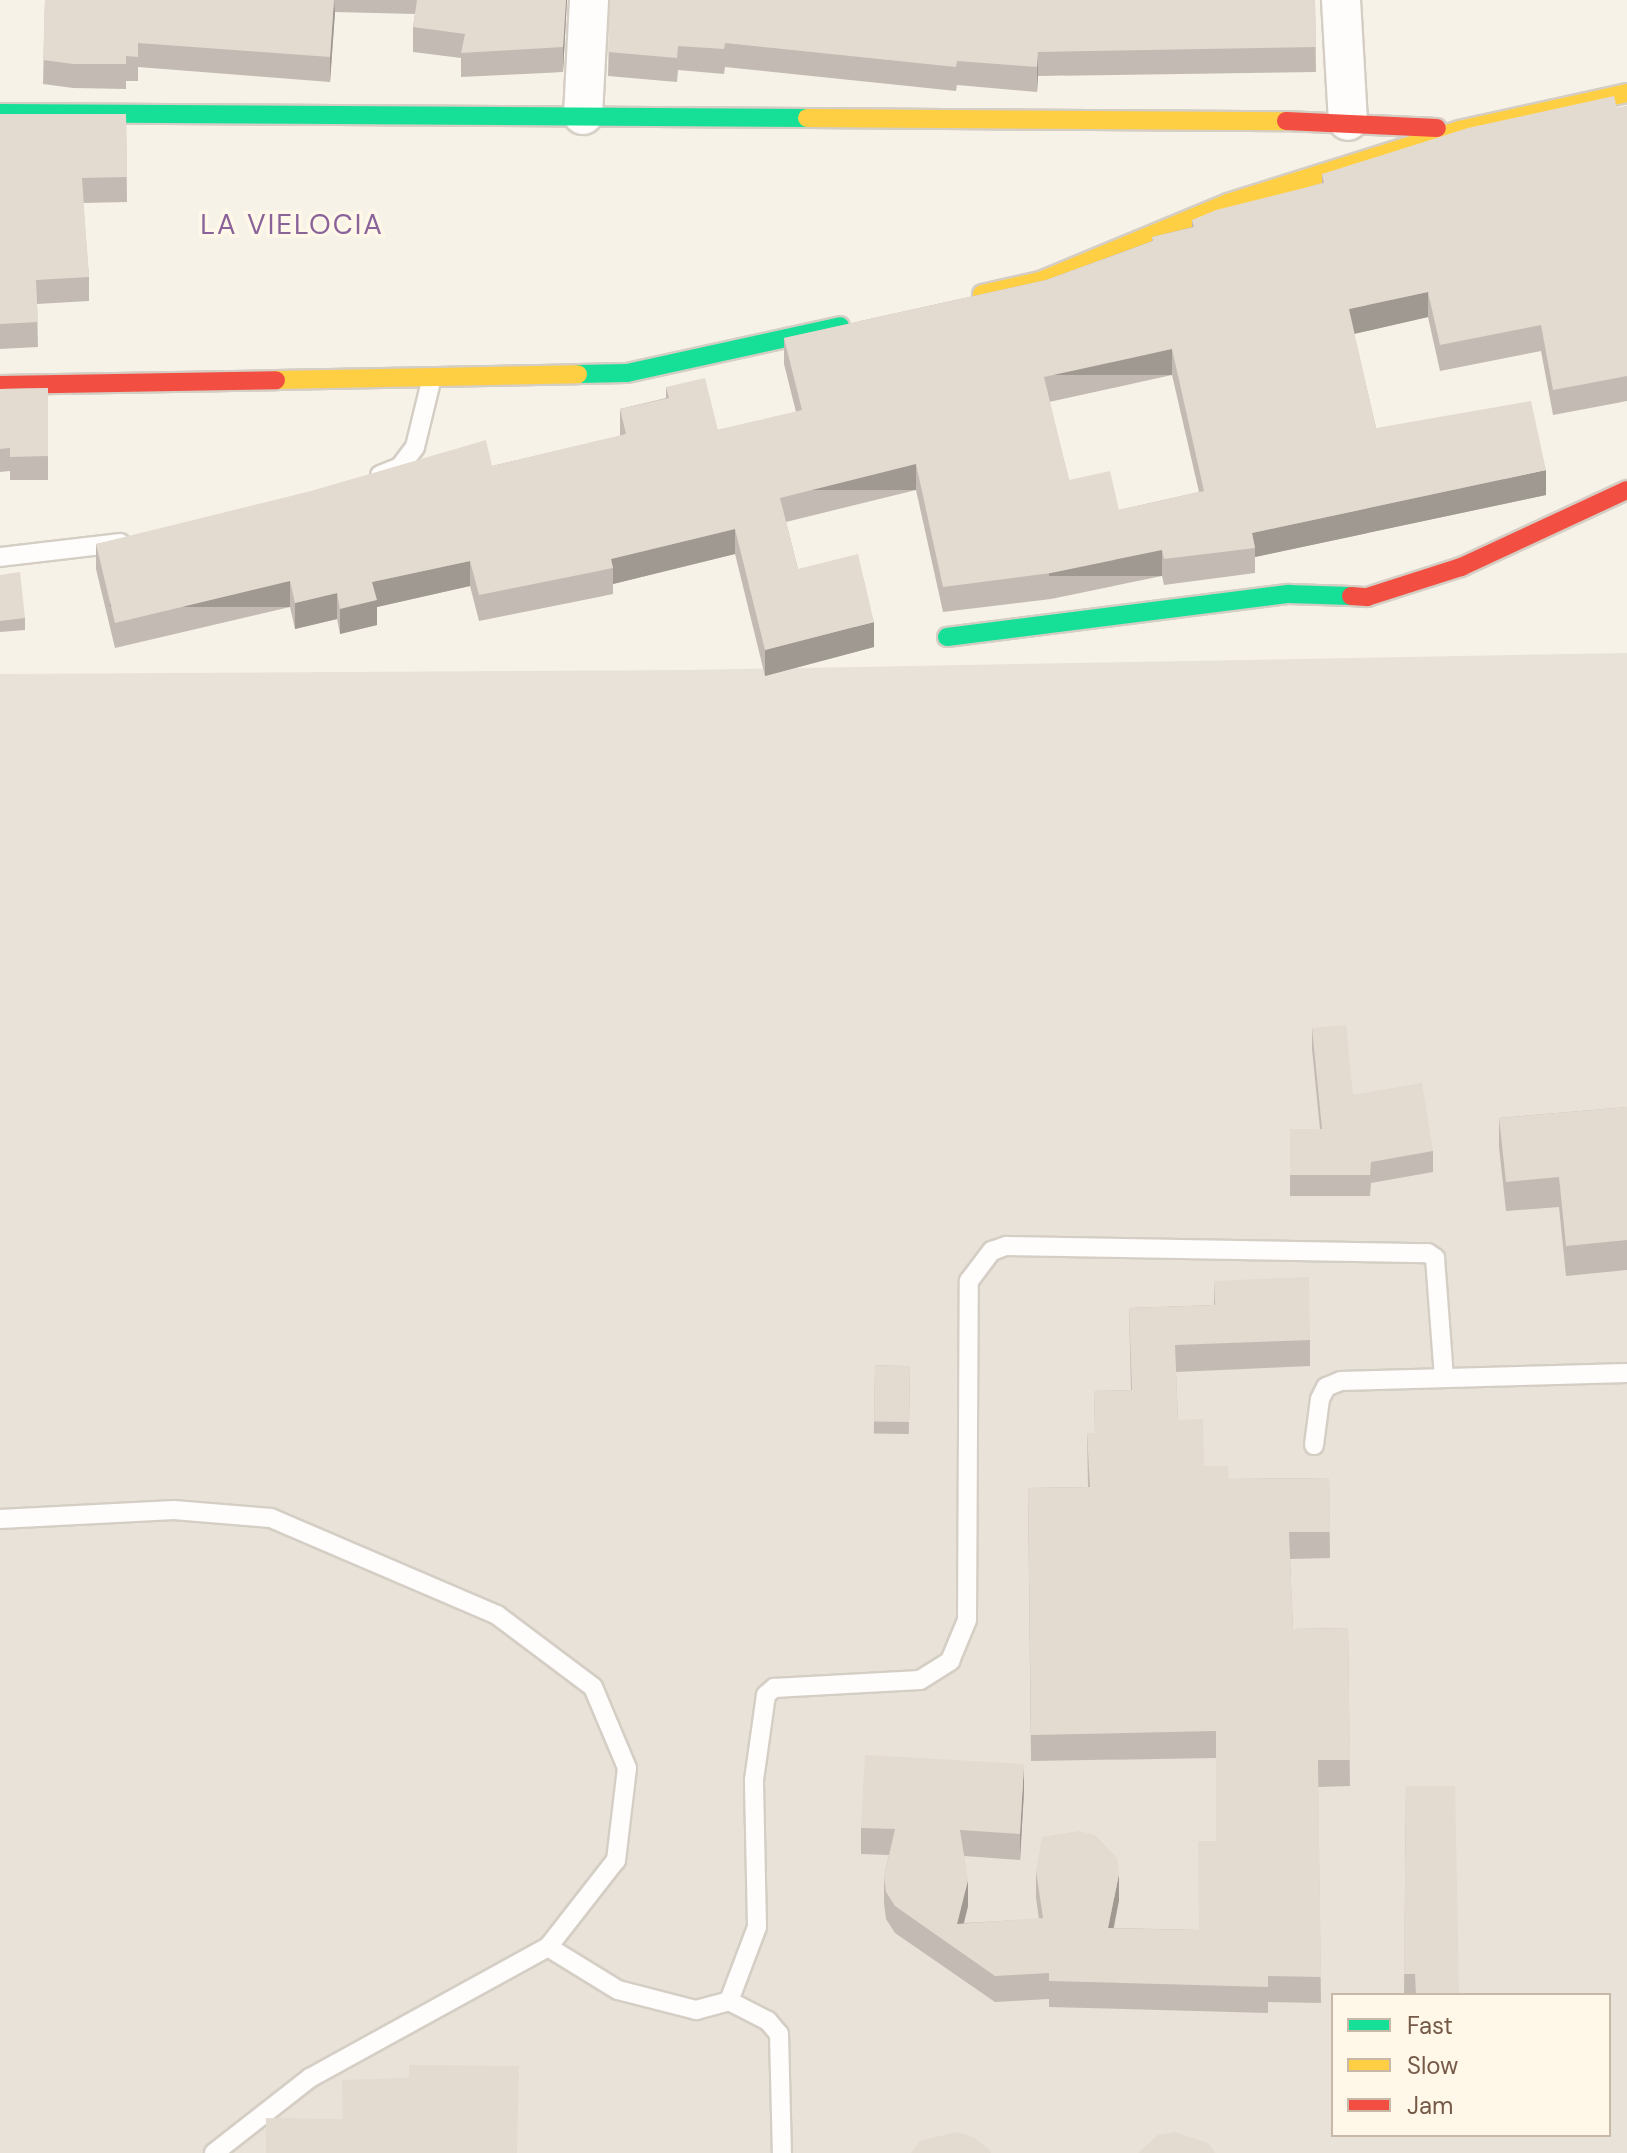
<!DOCTYPE html>
<style>
body{margin:0}
#map{position:relative;width:1627px;height:2153px;overflow:hidden;background:#f7f2e8;font-family:"DM Sans",sans-serif}
div>[style]{position:absolute}
[style*='--x']{left:calc(var(--x)*1px);top:calc(var(--y)*1px);width:calc(var(--w)*1px);rotate:calc(var(--a)*1deg)}
.industrial>*{inset:0;background:#e9e2d9}
.roads{filter:drop-shadow(2px 0 #d5cec5) drop-shadow(-2px 0 #d5cec5) drop-shadow(0 2px #d5cec5) drop-shadow(0 -2px #d5cec5)}
.lane>*{height:18px;margin:-9px;padding:0 9px;transform-origin:9px;border-radius:9px;background:#fefdfc}
.street>*{height:38px;margin:-19px;padding:0 19px;transform-origin:19px;border-radius:19px;background:#fefdfc}
.fast>*{height:18px;margin:-9px;padding:0 9px;transform-origin:9px;border-radius:9px;background:#16e098}
.slow>*{height:18px;margin:-9px;padding:0 9px;transform-origin:9px;border-radius:9px;background:#ffcf43}
.jam>*{height:18px;margin:-9px;padding:0 9px;transform-origin:9px;border-radius:9px;background:#f24e42}
.wall>*{inset:0;background:#c3bbb3;transform-origin:0 0}
.shaded-wall>*{inset:0;background:#9f9992;transform-origin:0 0}
.building>*{inset:0;background:#e3dad0;transform-origin:0 0}
span{translate:-50% -50%;white-space:nowrap;text-align:center;line-height:1.15;-webkit-text-stroke:7px #fff7e8;paint-order:stroke}
.quarter-label{font-size:28px;color:#896399;letter-spacing:2px}
.legend{position:absolute;left:1331px;top:1993px;width:280px;height:144px;box-sizing:border-box;background:#fff7e8;border:2px solid #c8b8a8;margin:0;padding:10px 14px;list-style:none;font-size:24px;color:#755a48}
.legend li{display:flex;align-items:center;gap:16px;height:40px}
.legend b{width:40px;border:2px solid #c8b8a8}
</style>
<div id="map">
<div class="industrial">
<div style="clip-path:polygon(evenodd,1627px 653px,1627px 2153px,0 2153px,0 674px,687px 670px,1627px 653px,1333px 1995px,1609px 1995px,1609px 2135px,1333px 2135px,1333px 1995px)"></div>
</div>
<div class="roads">
<div class="lane">
<div style="--x:380;--y:475;--w:22;--a:-22"></div>
<div style="--x:400;--y:467;--w:25;--a:-53"></div>
<div style="--x:415;--y:447;--w:72;--a:-76.3"></div>
<div style="--x:0;--y:557;--w:121;--a:-6.7"></div>
<div style="--x:1314;--y:1445;--w:46;--a:-82.6"></div>
<div style="--x:1320;--y:1399;--w:13;--a:-63"></div>
<div style="--x:1326;--y:1387;--w:16;--a:-22"></div>
<div style="--x:1341;--y:1381;--w:286;--a:-1.6"></div>
<div style="--x:0;--y:1519;--w:174;--a:-3"></div>
<div style="--x:174;--y:1510;--w:97;--a:4.7"></div>
<div style="--x:271;--y:1518;--w:246;--a:23.2"></div>
<div style="--x:497;--y:1615;--w:120;--a:36.9"></div>
<div style="--x:593;--y:1687;--w:88;--a:67.2"></div>
<div style="--x:627;--y:1768;--w:93;--a:96.8"></div>
<div style="--x:616;--y:1860;--w:110;--a:128"></div>
<div style="--x:548;--y:1947;--w:272;--a:151.2"></div>
<div style="--x:310;--y:2078;--w:122;--a:142"></div>
<div style="--x:548;--y:1947;--w:82;--a:31.6"></div>
<div style="--x:618;--y:1990;--w:81;--a:14.4"></div>
<div style="--x:696;--y:2010;--w:34;--a:-15"></div>
<div style="--x:729;--y:2001;--w:79;--a:-69.3"></div>
<div style="--x:757;--y:1927;--w:147;--a:-91.2"></div>
<div style="--x:754;--y:1780;--w:86;--a:-82"></div>
<div style="--x:766;--y:1695;--w:11;--a:-41"></div>
<div style="--x:774;--y:1688;--w:146;--a:-3.1"></div>
<div style="--x:920;--y:1680;--w:36;--a:-32"></div>
<div style="--x:950;--y:1661;--w:44;--a:-67.5"></div>
<div style="--x:967;--y:1620;--w:339;--a:-89.7"></div>
<div style="--x:969;--y:1281;--w:38;--a:-53"></div>
<div style="--x:992;--y:1251;--w:15;--a:-20"></div>
<div style="--x:1006;--y:1246;--w:422;--a:1"></div>
<div style="--x:1428;--y:1253;--w:9;--a:36"></div>
<div style="--x:1435;--y:1258;--w:120;--a:85.7"></div>
<div style="--x:729;--y:2001;--w:44;--a:27.1"></div>
<div style="--x:768;--y:2021;--w:17;--a:50"></div>
<div style="--x:779;--y:2034;--w:119;--a:88.6"></div>
</div>
<div class="street">
<div style="--x:1341;--y:0;--w:121;--a:86.7"></div>
<div style="--x:583;--y:115;--w:115;--a:-87"></div>
</div>
<div class="fast">
<div style="--x:0;--y:113;--w:807;--a:0.35"></div>
<div style="--x:578;--y:374;--w:49;--a:-1.2"></div>
<div style="--x:627;--y:373;--w:218;--a:-12.4"></div>
<div style="--x:947;--y:637;--w:345;--a:-7.2"></div>
<div style="--x:1289;--y:594;--w:62;--a:1.8"></div>
</div>
<div class="slow">
<div style="--x:807;--y:118;--w:479;--a:0.4"></div>
<div style="--x:982;--y:294;--w:59;--a:-12.6"></div>
<div style="--x:1040;--y:281;--w:204;--a:-22.5"></div>
<div style="--x:1228;--y:203;--w:242;--a:-17.5"></div>
<div style="--x:1459;--y:130;--w:172;--a:-12.4"></div>
<div style="--x:276;--y:380;--w:302;--a:-1.1"></div>
</div>
<div class="jam">
<div style="--x:1286;--y:121;--w:151;--a:2.7"></div>
<div style="--x:0;--y:385;--w:276;--a:-1"></div>
<div style="--x:1351;--y:596;--w:16;--a:4"></div>
<div style="--x:1367;--y:597;--w:99;--a:-17.7"></div>
<div style="--x:1461;--y:567;--w:183;--a:-24.9"></div>
</div>
</div>
<div class="wall">
<div style="clip-path:polygon(45px 0,567px 0,563px 72px,461px 77px,461px 58px,413px 52px,413px 27px,415px 14px,335px 12px,330px 82px,138px 67px,138px 81px,126px 81px,126px 89px,73px 88px,43px 84px)"></div>
<div style="clip-path:polygon(610px 0,1315px 0,1316px 72px,1038px 76px,1037px 92px,957px 85px,956px 91px,725px 67px,724px 74px,678px 70px,677px 82px,608px 76px)"></div>
<div style="clip-path:polygon(evenodd,1627px 106px,1627px 401px,1553px 415px,1541px 351px,1440px 371px,1428px 317px,1354px 334px,1376px 428px,1546px 495px,1255px 557px,1255px 573px,1164px 585px,1162px 576px,1051px 599px,943px 612px,916px 490px,786px 522px,798px 569px,874px 647px,765px 676px,735px 554px,613px 584px,613px 594px,479px 621px,470px 586px,377px 607px,377px 625px,340px 634px,337px 619px,295px 629px,290px 607px,115px 648px,96px 569px,96px 544px,492px 466px,620px 436px,620px 409px,666px 398px,666px 387px,718px 430px,796px 412px,784px 364px,784px 338px,1046px 280px,1152px 241px,1152px 237px,1192px 227px,1192px 220px,1322px 184px,1322px 174px,1627px 106px,1172px 375px,1199px 492px,1119px 510px,1069px 480px,1049px 402px,1172px 375px)"></div>
<div style="clip-path:polygon(0 114px,126px 114px,127px 202px,83px 203px,89px 277px,89px 301px,37px 304px,38px 347px,0 349px)"></div>
<div style="clip-path:polygon(48px 388px,48px 480px,10px 480px,10px 471px,0 472px,0 389px)"></div>
<div style="clip-path:polygon(0 575px,25px 618px,25px 630px,0 632px)"></div>
<div style="clip-path:polygon(1312px 1028px,1353px 1095px,1433px 1151px,1433px 1172px,1371px 1183px,1370px 1196px,1290px 1196px,1290px 1129px,1320px 1129px,1312px 1049px)"></div>
<div style="clip-path:polygon(1627px 1107px,1627px 1270px,1566px 1276px,1559px 1207px,1506px 1211px,1499px 1147px,1499px 1118px)"></div>
<div style="clip-path:polygon(1214px 1281px,1310px 1340px,1310px 1366px,1176px 1372px,1178px 1420px,1204px 1466px,1229px 1479px,1329px 1478px,1330px 1558px,1290px 1559px,1293px 1629px,1348px 1628px,1350px 1786px,1318px 1787px,1321px 2003px,1268px 2002px,1268px 2013px,1049px 2007px,1049px 1999px,995px 2002px,895px 1933px,886px 1919px,884px 1903px,884px 1877px,889px 1855px,861px 1854px,861px 1828px,1024px 1791px,1020px 1860px,964px 1856px,968px 1906px,964px 1923px,1039px 1919px,1036px 1898px,1036px 1871px,1119px 1900px,1114px 1928px,1199px 1930px,1216px 1841px,1216px 1758px,1031px 1761px,1028px 1488px,1088px 1487px,1087px 1433px,1095px 1433px,1094px 1391px,1131px 1390px,1129px 1308px,1214px 1305px)"></div>
<div style="left:910px;top:1366px;width:68px;height:35px;rotate:91deg"></div>
<div style="clip-path:polygon(1406px 1786px,1459px 1995px,1404px 1995px)"></div>
</div>
<div class="shaded-wall">
<div style="clip-path:polygon(334px 0,335px 12px,330px 82px,330px 57px)"></div>
<div style="clip-path:polygon(566px 0,567px 0,563px 72px,563px 47px)"></div>
<div style="clip-path:polygon(1038px 52px,1038px 76px,1037px 92px,1037px 67px)"></div>
<div style="clip-path:polygon(1428px 292px,1428px 317px,1349px 335px,1349px 309px)"></div>
<div style="left:1172px;top:349px;width:26px;height:131px;rotate:90deg"></div>
<div style="left:916px;top:464px;width:26px;height:140px;rotate:90deg"></div>
<div style="clip-path:polygon(1546px 470px,1546px 495px,1255px 557px,1255px 548px,1252px 533px)"></div>
<div style="clip-path:polygon(735px 529px,735px 554px,613px 584px,613px 568px,611px 559px)"></div>
<div style="left:1162px;top:550px;width:26px;height:113px;rotate:90deg"></div>
<div style="clip-path:polygon(470px 561px,470px 586px,377px 607px,377px 625px,340px 634px,340px 609px,372px 582px)"></div>
<div style="left:290px;top:581px;width:26px;height:180px;rotate:90deg"></div>
<div style="clip-path:polygon(337px 593px,337px 619px,295px 629px,295px 603px)"></div>
<div style="clip-path:polygon(874px 622px,874px 647px,765px 676px,765px 650px)"></div>
<div style="clip-path:polygon(1024px 1764px,1024px 1791px,1020px 1860px,1020px 1834px)"></div>
<div style="clip-path:polygon(1119px 1874px,1119px 1900px,1108px 1954px,1108px 1928px)"></div>
<div style="clip-path:polygon(968px 1880px,968px 1906px,957px 1950px,957px 1924px)"></div>
</div>
<div class="building">
<div style="clip-path:polygon(45px 0,334px 0,330px 57px,138px 43px,138px 57px,126px 56px,126px 64px,73px 64px,43px 60px)"></div>
<div style="clip-path:polygon(417px 0,566px 0,563px 47px,461px 53px,465px 34px,413px 27px)"></div>
<div style="clip-path:polygon(610px 0,1315px 0,1316px 47px,1038px 52px,1037px 67px,957px 61px,956px 67px,725px 43px,724px 49px,678px 46px,677px 58px,608px 52px)"></div>
<div style="clip-path:polygon(evenodd,1614px 96px,1617px 108px,1627px 106px,1627px 376px,1553px 390px,1541px 325px,1440px 345px,1428px 292px,1349px 309px,1376px 428px,1531px 401px,1546px 470px,1252px 533px,1255px 548px,1164px 559px,1162px 550px,1051px 573px,943px 587px,916px 464px,780px 498px,798px 569px,858px 554px,874px 622px,765px 650px,735px 529px,611px 559px,613px 568px,479px 595px,470px 561px,372px 582px,377px 600px,340px 609px,337px 593px,295px 603px,290px 581px,115px 623px,96px 544px,311px 491px,486px 440px,492px 466px,626px 434px,620px 409px,669px 398px,666px 387px,705px 378px,718px 430px,802px 410px,784px 338px,1046px 280px,1153px 241px,1152px 237px,1194px 227px,1192px 220px,1216px 210px,1324px 183px,1322px 174px,1468px 128px,1614px 96px,1172px 349px,1204px 491px,1119px 510px,1110px 471px,1069px 480px,1044px 377px,1172px 349px)"></div>
<div style="clip-path:polygon(0 114px,126px 114px,127px 177px,82px 178px,89px 277px,36px 280px,38px 322px,0 324px)"></div>
<div style="clip-path:polygon(48px 388px,48px 456px,10px 457px,10px 448px,0 449px,0 389px)"></div>
<div style="clip-path:polygon(20px 572px,25px 618px,0 621px,0 575px)"></div>
<div style="clip-path:polygon(1346px 1025px,1353px 1095px,1422px 1083px,1433px 1151px,1371px 1162px,1370px 1175px,1290px 1175px,1290px 1129px,1322px 1129px,1312px 1028px)"></div>
<div style="clip-path:polygon(1627px 1107px,1627px 1240px,1566px 1246px,1559px 1177px,1506px 1182px,1499px 1118px)"></div>
<div style="clip-path:polygon(1309px 1277px,1310px 1340px,1175px 1345px,1178px 1420px,1203px 1419px,1204px 1466px,1228px 1466px,1229px 1479px,1329px 1478px,1330px 1532px,1289px 1532px,1293px 1629px,1348px 1628px,1350px 1760px,1318px 1760px,1321px 1977px,1268px 1976px,1268px 1987px,1049px 1981px,1049px 1973px,995px 1976px,895px 1906px,886px 1892px,884px 1877px,895px 1829px,861px 1828px,865px 1755px,1024px 1764px,1020px 1834px,960px 1830px,968px 1880px,957px 1924px,1043px 1918px,1036px 1871px,1042px 1837px,1079px 1831px,1095px 1835px,1117px 1858px,1119px 1874px,1108px 1928px,1199px 1930px,1198px 1841px,1216px 1841px,1216px 1731px,1031px 1735px,1028px 1488px,1090px 1487px,1087px 1433px,1095px 1433px,1094px 1391px,1132px 1390px,1129px 1308px,1215px 1305px,1214px 1281px)"></div>
<div style="left:910px;top:1366px;width:56px;height:35px;rotate:91deg"></div>
<div style="clip-path:polygon(1406px 1786px,1455px 1786px,1459px 1995px,1416px 1995px,1415px 1974px,1404px 1974px)"></div>
<div style="clip-path:polygon(409px 2065px,519px 2066px,517px 2153px,266px 2153px,266px 2118px,343px 2119px,342px 2080px,409px 2078px)"></div>
<div style="clip-path:polygon(957px 2132px,975px 2138px,990px 2150px,991px 2153px,911px 2153px,920px 2141px)"></div>
<div style="clip-path:polygon(1175px 2132px,1208px 2143px,1215px 2153px,1138px 2153px,1158px 2135px)"></div>
</div>
<div class="quarter-label">
<span style="left:292px;top:225px">LA VIELOCIA</span>
</div>
<ul class="legend">
<li><b style="height:10px;background:#16e098"></b>Fast</li>
<li><b style="height:10px;background:#ffcf43"></b>Slow</li>
<li><b style="height:10px;background:#f24e42"></b>Jam</li>
</ul>
</div>
